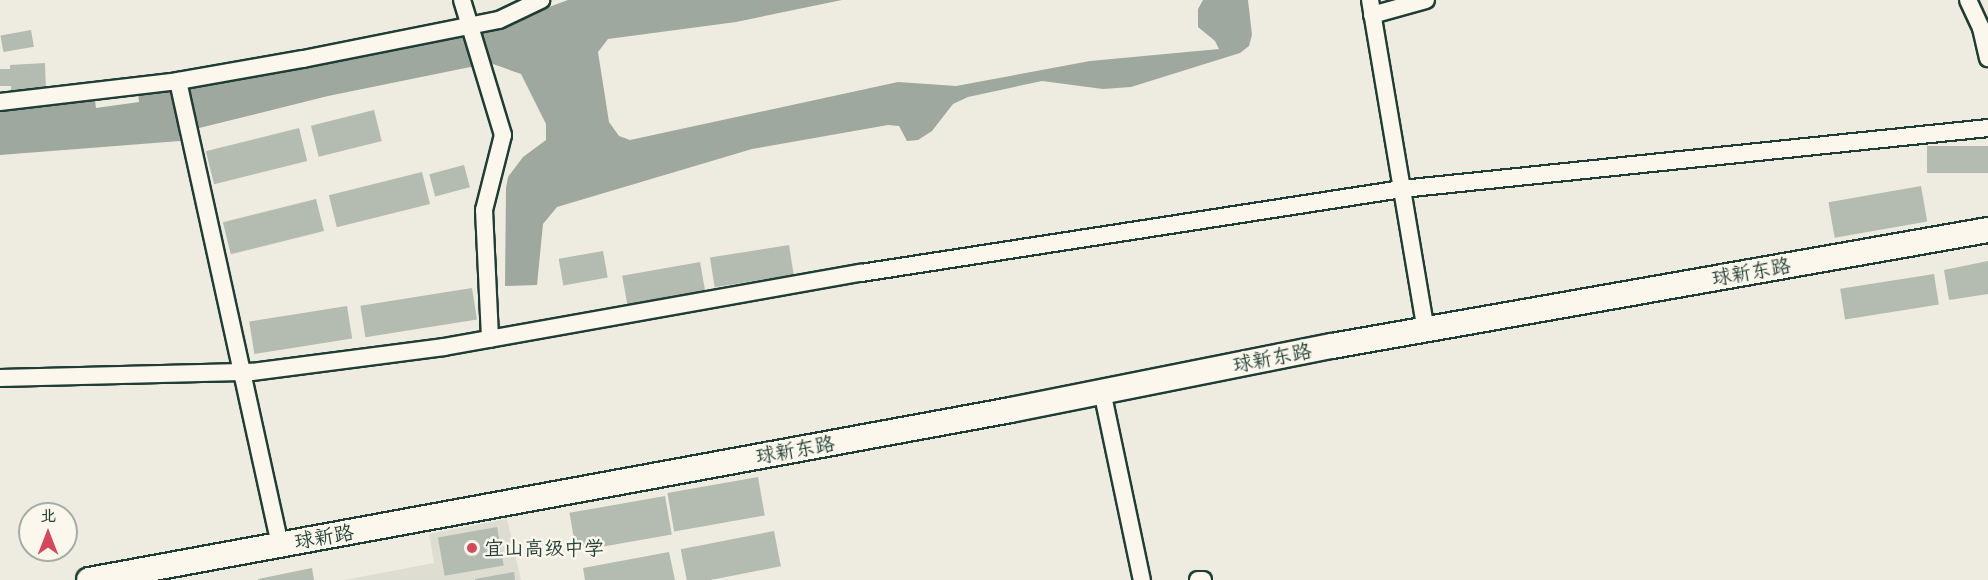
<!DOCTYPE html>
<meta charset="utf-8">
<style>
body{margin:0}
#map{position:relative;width:1988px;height:580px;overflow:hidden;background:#eeece1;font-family:Sriracha,"LXGW WenKai TC",sans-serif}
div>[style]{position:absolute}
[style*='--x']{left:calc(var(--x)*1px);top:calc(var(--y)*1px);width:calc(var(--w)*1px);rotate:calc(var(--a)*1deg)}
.built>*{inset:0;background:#ddddd2}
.water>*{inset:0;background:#9fa89f}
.building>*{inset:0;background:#b4bbb0;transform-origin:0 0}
.roads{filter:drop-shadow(2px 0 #1f3d34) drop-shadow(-2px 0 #1f3d34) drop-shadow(0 2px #1f3d34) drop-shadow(0 -2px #1f3d34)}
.street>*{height:16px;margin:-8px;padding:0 8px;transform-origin:8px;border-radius:8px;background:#fbf7ec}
.secondary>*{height:24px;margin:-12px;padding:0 12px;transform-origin:12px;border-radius:12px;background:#fbf7ec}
.dots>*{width:16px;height:16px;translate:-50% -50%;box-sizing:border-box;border:3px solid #fbf7ec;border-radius:50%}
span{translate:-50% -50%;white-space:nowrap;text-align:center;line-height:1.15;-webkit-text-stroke:5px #fbf7ec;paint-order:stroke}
.street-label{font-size:20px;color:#1f3d34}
.poi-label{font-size:20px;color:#1f3d34}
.left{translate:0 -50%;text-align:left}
.north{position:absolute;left:18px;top:502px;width:60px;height:60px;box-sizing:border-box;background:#fbf7ec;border:2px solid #a3ada2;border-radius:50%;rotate:0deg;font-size:16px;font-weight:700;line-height:24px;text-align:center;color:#1f3d34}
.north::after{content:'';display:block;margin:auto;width:21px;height:27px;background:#d1495b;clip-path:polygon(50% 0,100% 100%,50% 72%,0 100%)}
</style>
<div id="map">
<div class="built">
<div style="clip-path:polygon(507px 519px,521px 580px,344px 580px,434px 563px,429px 534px)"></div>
</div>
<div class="water">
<div style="clip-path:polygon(568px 0,842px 0,736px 22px,608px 39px,598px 52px,609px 122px,619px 136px,630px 140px,898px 82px,956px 86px,1090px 61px,1219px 49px,1215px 41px,1198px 27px,1198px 9px,1203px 0,1248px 0,1252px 35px,1249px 46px,1240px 53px,1131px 87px,1103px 89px,1042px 81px,968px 97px,953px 104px,932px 131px,918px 140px,907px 141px,899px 126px,888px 125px,752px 149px,557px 207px,543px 224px,537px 285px,505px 286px,506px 188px,508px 177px,523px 157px,546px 140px,546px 124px,521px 74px,490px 63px,328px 96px,179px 133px,180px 141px,0 155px,0 112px,95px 100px,96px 108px,139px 102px,138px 93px,484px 31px)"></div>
</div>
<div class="building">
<div style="left:31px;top:30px;width:17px;height:31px;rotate:80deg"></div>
<div style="clip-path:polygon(45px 63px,46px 92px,11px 93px,11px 86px,0 86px,0 69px,10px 69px,10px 65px)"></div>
<div style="left:374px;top:110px;width:32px;height:65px;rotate:76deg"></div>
<div style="left:299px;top:128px;width:34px;height:96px;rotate:76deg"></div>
<div style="left:1988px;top:146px;width:27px;height:61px;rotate:90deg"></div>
<div style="left:464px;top:165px;width:23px;height:36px;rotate:75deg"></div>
<div style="left:422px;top:172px;width:33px;height:96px;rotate:76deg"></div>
<div style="left:1921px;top:186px;width:36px;height:94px;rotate:80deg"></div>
<div style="left:316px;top:199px;width:33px;height:96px;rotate:76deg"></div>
<div style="left:789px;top:245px;width:30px;height:80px;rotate:81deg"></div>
<div style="left:603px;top:251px;width:27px;height:45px;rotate:80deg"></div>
<div style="clip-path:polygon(1988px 261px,1988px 294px,1949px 300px,1944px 270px)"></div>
<div style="left:700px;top:262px;width:29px;height:79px;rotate:80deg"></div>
<div style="left:1934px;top:274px;width:31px;height:95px;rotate:81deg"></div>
<div style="left:472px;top:288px;width:32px;height:113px;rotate:81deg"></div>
<div style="left:347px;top:306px;width:33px;height:99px;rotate:81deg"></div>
<div style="left:758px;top:477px;width:39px;height:92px;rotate:80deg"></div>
<div style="left:665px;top:496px;width:39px;height:97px;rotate:80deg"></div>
<div style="left:497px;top:527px;width:39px;height:60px;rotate:80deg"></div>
<div style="left:774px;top:531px;width:36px;height:95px;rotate:79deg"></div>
<div style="clip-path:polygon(669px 552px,675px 580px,585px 580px,583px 568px)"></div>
<div style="clip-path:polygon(312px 568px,314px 580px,258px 580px,258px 579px)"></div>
<div style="clip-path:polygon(514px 572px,515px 580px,475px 580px,475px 579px)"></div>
</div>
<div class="roads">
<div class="street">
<div style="--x:462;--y:0;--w:141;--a:73.1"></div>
<div style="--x:503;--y:135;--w:77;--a:104.2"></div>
<div style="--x:484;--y:210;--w:129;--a:87.3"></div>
<div style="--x:1370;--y:0;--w:335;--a:80.4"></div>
<div style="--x:1968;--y:0;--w:31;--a:65"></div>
<div style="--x:1981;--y:28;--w:31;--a:77"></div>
<div style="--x:1372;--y:15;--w:56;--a:-15.5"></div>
<div style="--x:178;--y:81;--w:475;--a:77.6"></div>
<div style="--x:0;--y:102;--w:179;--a:-6.7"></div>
<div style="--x:178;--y:81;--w:127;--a:-10"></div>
<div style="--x:303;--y:59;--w:200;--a:-11.3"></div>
<div style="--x:499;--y:20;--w:47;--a:-25.5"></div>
<div style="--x:0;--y:378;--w:252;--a:-1.4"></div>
<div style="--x:252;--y:372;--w:194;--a:-7.4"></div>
<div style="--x:444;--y:347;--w:424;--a:-10.1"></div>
<div style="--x:861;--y:273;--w:547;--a:-8.83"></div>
<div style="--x:1402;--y:189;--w:589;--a:-5.94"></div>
<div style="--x:1102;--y:391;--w:193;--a:78.1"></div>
<div style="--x:1198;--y:580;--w:5;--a:0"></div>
</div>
<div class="secondary">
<div style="--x:89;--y:580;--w:938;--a:-10.45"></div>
<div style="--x:1011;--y:410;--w:327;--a:-11.3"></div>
<div style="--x:1332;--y:346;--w:666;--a:-10.03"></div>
</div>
</div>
<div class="dots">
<div style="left:472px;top:548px;background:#d1495b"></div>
</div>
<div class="street-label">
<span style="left:1751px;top:272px;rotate:-10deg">球新东路</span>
<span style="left:1272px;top:358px;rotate:-11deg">球新东路</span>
<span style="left:795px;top:450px;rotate:-10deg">球新东路</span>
<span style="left:324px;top:537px;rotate:-10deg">球新路</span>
</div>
<div class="poi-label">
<span class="left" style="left:484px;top:548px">宜山高级中学</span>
</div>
<div class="north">北</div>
</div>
